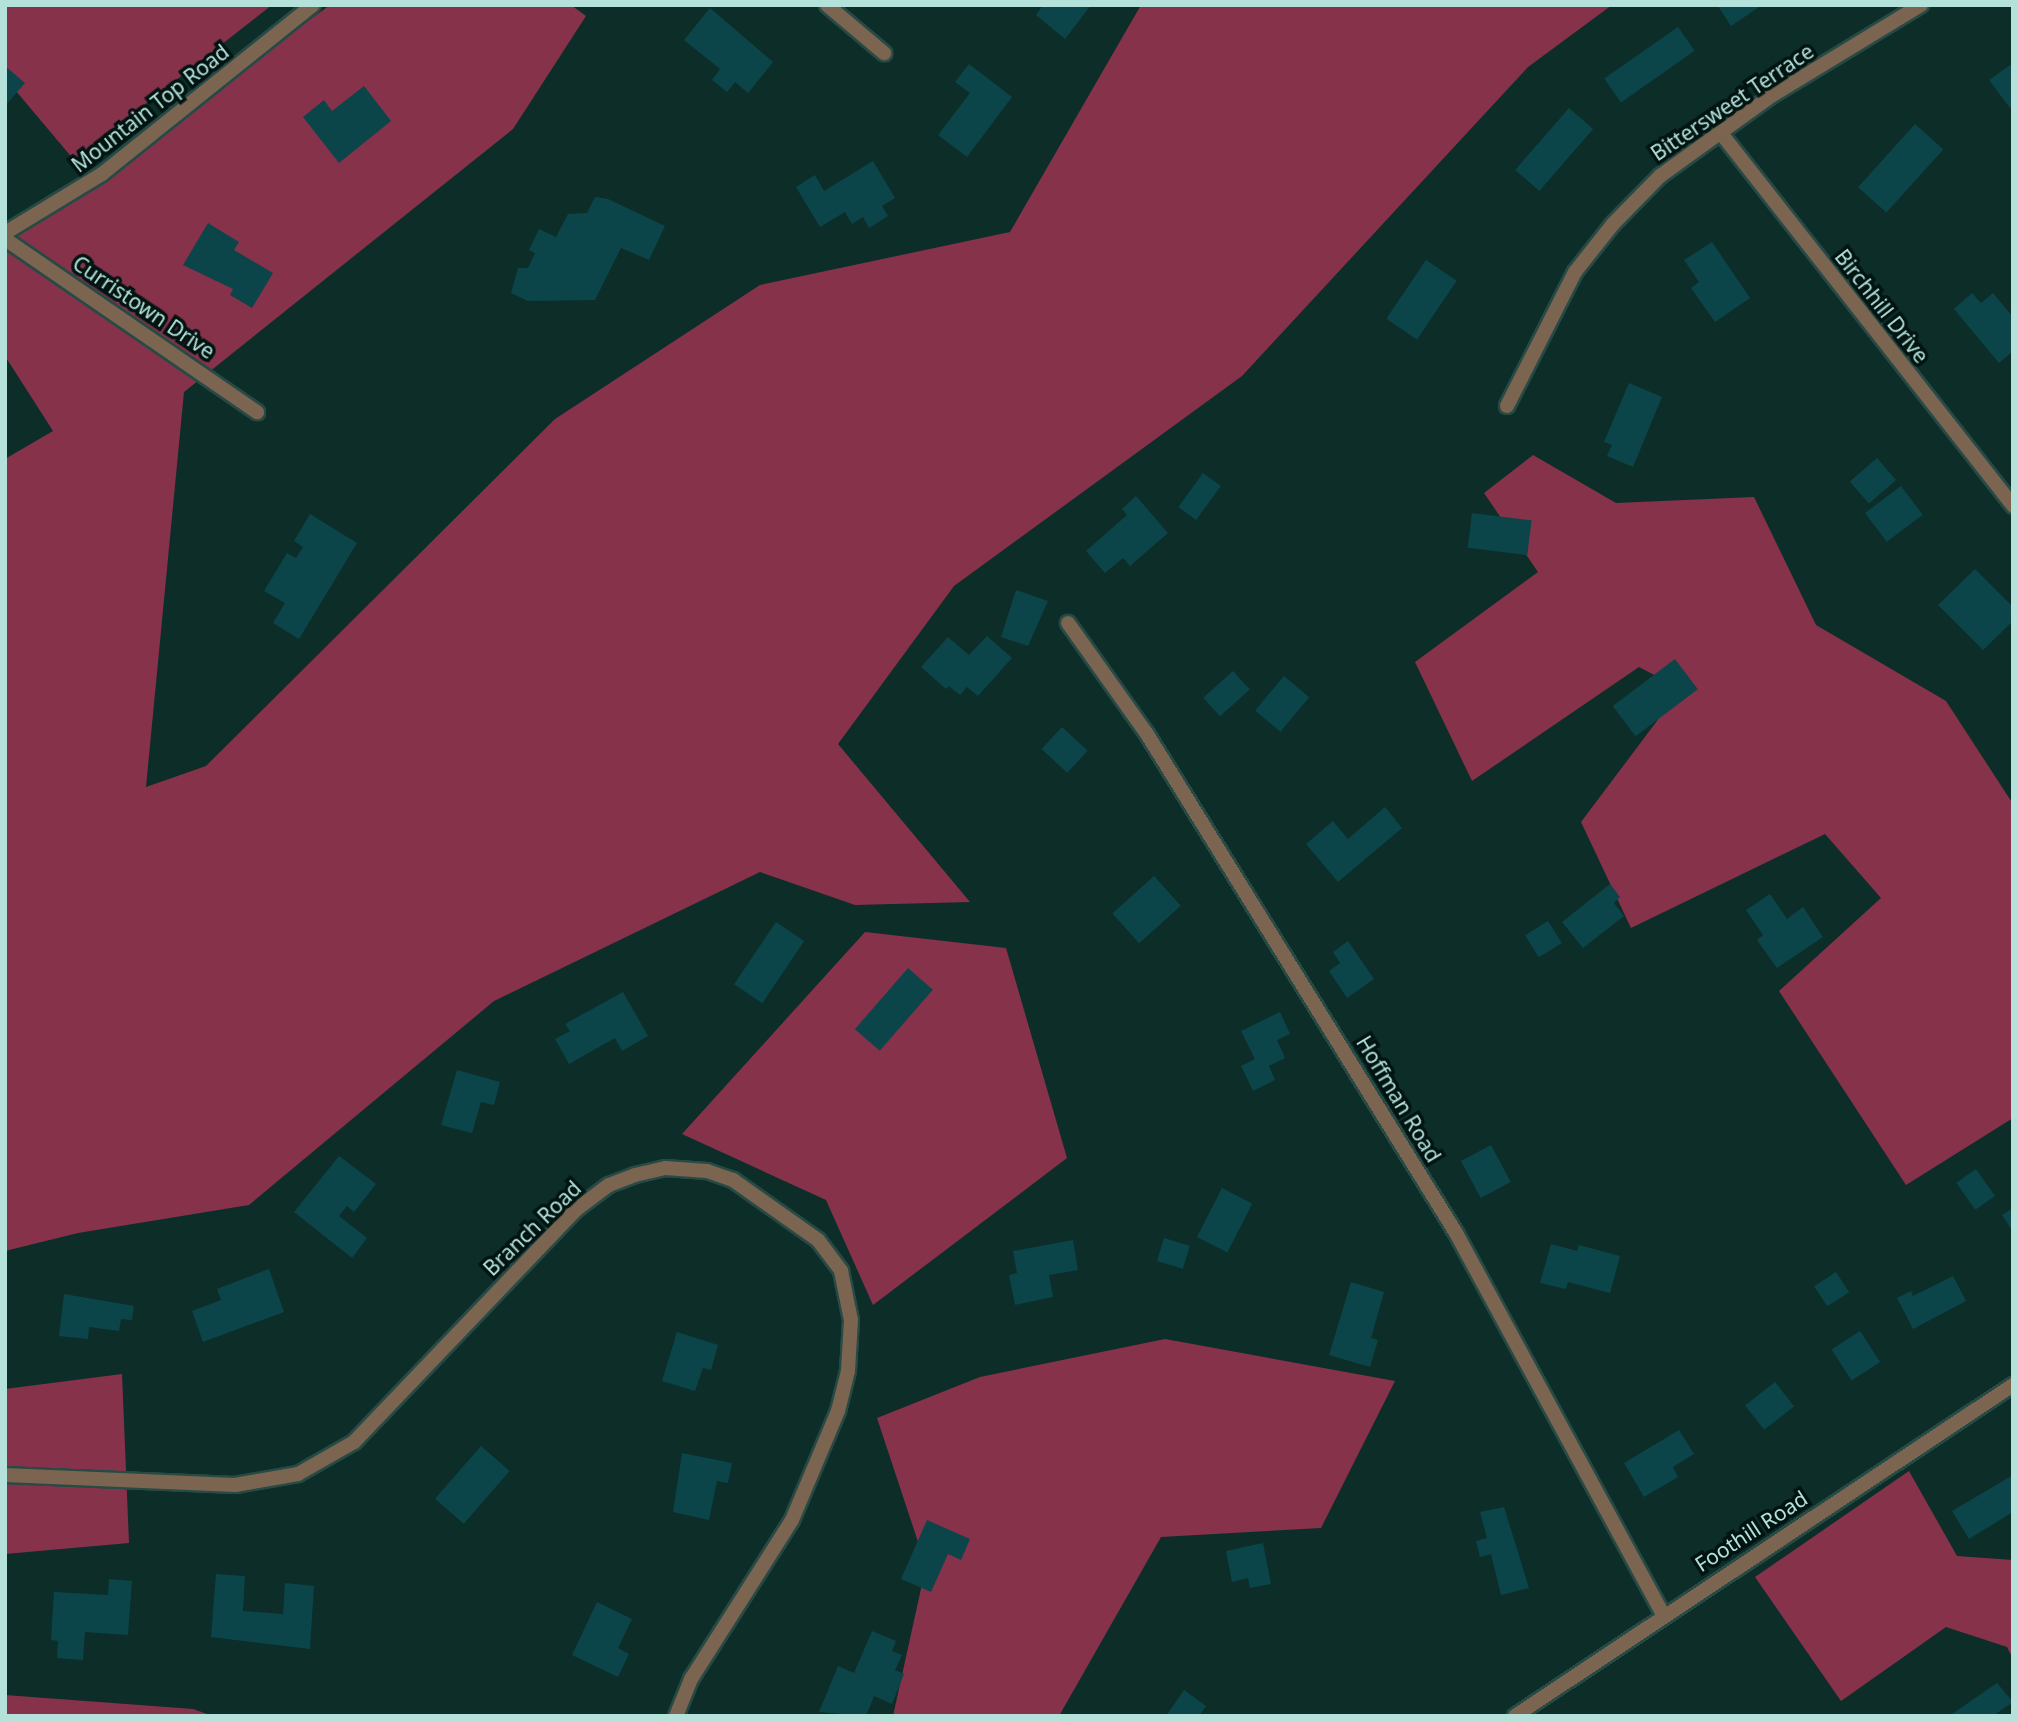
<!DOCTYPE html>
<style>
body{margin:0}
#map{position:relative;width:2018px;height:1721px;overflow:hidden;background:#0d2d29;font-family:"Noto Sans",sans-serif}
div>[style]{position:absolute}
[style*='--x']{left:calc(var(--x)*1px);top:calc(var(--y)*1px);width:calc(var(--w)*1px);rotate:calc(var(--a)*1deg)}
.forest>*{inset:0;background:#87324b}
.building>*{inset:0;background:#0b454a;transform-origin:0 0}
.roads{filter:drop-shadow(2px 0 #284a45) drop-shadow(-2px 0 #284a45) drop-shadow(0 2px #284a45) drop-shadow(0 -2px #284a45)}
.minor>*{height:14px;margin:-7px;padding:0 7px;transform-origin:7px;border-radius:7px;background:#7b6550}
.tertiary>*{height:14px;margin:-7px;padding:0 7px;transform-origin:7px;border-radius:7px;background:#7b6550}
span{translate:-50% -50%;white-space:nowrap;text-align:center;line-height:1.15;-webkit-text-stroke:7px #011411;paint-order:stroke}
.street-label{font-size:21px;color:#b4e1da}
.frame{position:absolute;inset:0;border:7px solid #b4e1da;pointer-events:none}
</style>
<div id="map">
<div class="forest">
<div style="clip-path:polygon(5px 5px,272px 5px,74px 160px,5px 78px)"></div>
<div style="clip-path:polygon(330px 5px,571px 5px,586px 16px,513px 129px,184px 392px,146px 787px,206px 766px,555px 419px,760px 285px,1010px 232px,1141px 5px,1612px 5px,1528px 67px,1242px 376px,954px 586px,838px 744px,970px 902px,855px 905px,760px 872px,494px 1001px,249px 1205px,78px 1233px,5px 1251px,5px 459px,53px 431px,5px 356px,5px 242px)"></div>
<div style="clip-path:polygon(1533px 455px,1616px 503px,1754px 497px,1816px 625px,1946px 701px,2013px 804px,2013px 1118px,1906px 1185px,1779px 991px,1881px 898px,1825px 834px,1631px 928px,1581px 822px,1681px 689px,1639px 667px,1472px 781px,1415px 662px,1538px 572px,1484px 493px)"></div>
<div style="clip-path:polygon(865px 932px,1006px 948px,1067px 1158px,873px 1305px,826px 1200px,682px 1134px)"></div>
<div style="clip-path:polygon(1165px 1339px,1395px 1381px,1321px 1528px,1161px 1537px,1059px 1716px,893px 1716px,926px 1566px,877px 1418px,980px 1377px)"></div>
<div style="clip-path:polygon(122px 1374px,129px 1543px,5px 1554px,5px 1389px)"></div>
<div style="clip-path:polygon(1909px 1471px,1957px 1556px,2013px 1560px,2013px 1659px,2007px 1647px,1946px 1627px,1841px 1701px,1755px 1577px)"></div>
<div style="clip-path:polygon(5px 1695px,193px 1709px,213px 1716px,5px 1716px)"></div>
</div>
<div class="building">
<div style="clip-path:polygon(1043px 5px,1091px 5px,1065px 39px,1036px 15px)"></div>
<div style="clip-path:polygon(1762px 5px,1731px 26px,1718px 6px,1720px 5px)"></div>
<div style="clip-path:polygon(710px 8px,773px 62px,748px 93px,735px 82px,727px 92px,712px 80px,720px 69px,684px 40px)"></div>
<div style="left:1678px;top:27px;width:29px;height:90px;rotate:55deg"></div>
<div style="clip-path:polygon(2013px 63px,2013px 105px,2010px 108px,1989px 80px)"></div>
<div style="clip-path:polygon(969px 64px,1012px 97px,967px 157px,938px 135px,970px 93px,955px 82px)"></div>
<div style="clip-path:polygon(5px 66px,25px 83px,5px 106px)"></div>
<div style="clip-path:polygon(364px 86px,391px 121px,339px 163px,303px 117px,324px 100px,332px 111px)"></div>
<div style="left:1569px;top:108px;width:32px;height:82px;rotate:41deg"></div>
<div style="left:1915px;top:124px;width:38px;height:85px;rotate:42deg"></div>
<div style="clip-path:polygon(873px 161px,895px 198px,882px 206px,888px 216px,869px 228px,863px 217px,852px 224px,845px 212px,820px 227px,796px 187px,815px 175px,824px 191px)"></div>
<div style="clip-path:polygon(595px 197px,608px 199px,665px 226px,649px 260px,621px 248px,595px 300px,528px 301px,511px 293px,518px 268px,528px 268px,535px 253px,529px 250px,539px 229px,556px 237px,568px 214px,587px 213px)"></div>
<div style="clip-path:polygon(208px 223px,239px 242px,234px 250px,273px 273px,252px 308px,230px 295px,233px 289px,183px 265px)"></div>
<div style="clip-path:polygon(1712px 242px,1750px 298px,1715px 322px,1691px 288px,1699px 282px,1684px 260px)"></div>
<div style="left:1426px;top:260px;width:37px;height:71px;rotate:34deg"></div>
<div style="clip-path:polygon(1972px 293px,1981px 303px,1993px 293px,2013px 317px,2013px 351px,1999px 363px,1954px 309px)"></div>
<div style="clip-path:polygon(1629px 383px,1662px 397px,1633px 467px,1607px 456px,1612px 445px,1604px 442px)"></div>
<div style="left:1877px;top:458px;width:29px;height:36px;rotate:49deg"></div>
<div style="left:1203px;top:473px;width:22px;height:42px;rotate:36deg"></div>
<div style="left:1901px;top:486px;width:36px;height:45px;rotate:53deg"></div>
<div style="clip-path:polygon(1136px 496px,1168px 533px,1130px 566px,1123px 558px,1105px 573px,1086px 551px,1127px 515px,1122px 509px)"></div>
<div style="left:1472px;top:513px;width:60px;height:35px;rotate:7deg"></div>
<div style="clip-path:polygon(310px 514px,357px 543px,299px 639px,273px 623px,285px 603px,264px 591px,287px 553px,296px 558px,303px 547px,294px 541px)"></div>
<div style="clip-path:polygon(1975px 569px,2013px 607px,2013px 621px,1983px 650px,1938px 605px)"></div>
<div style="clip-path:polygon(1016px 590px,1048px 601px,1028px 646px,1001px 637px)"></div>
<div style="clip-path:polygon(987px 636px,1012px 658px,978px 696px,967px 687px,960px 695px,949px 686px,946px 689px,921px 667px,948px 637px,969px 655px)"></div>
<div style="left:1675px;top:659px;width:38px;height:78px;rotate:53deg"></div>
<div style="left:1233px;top:671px;width:25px;height:40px;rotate:48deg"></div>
<div style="left:1284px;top:676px;width:33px;height:45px;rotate:40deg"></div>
<div style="left:1062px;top:727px;width:35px;height:30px;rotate:43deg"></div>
<div style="clip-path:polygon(1385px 807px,1402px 828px,1338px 882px,1306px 844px,1333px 821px,1348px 839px)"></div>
<div style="left:1154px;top:876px;width:40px;height:56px;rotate:48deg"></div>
<div style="clip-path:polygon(1610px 884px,1620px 897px,1614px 903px,1624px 916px,1583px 948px,1562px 922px)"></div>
<div style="clip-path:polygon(1770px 894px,1787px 919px,1803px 907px,1823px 937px,1777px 968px,1757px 940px,1763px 935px,1746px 910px)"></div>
<div style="left:1548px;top:921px;width:26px;height:27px;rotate:58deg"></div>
<div style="left:776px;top:922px;width:34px;height:75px;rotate:34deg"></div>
<div style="clip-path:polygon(1348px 941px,1374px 979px,1347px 998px,1329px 971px,1340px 963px,1333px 952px)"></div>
<div style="left:908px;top:968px;width:33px;height:81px;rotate:41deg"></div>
<div style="clip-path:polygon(623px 992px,648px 1036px,622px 1051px,615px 1038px,569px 1064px,555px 1039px,570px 1031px,565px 1024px)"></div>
<div style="clip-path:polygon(1280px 1012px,1290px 1034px,1277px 1040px,1285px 1058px,1269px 1066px,1275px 1080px,1253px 1091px,1241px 1066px,1255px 1059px,1241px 1031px)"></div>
<div style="clip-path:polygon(457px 1070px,500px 1082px,494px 1105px,481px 1102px,472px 1133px,441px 1125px)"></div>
<div style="left:1491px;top:1145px;width:42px;height:34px;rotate:62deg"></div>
<div style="clip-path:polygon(339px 1156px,376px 1184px,354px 1212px,347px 1206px,339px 1216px,367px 1238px,352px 1258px,294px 1212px)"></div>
<div style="left:1976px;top:1169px;width:33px;height:24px;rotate:55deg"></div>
<div style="left:1222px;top:1188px;width:34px;height:55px;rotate:27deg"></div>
<div style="clip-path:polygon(2013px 1208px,2013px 1232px,2002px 1215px)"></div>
<div style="left:1164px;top:1238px;width:27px;height:24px;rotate:17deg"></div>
<div style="clip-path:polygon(1073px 1240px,1078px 1270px,1049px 1275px,1053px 1297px,1015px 1305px,1009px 1275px,1017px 1273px,1013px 1251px)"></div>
<div style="clip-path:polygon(1551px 1244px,1577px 1251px,1579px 1245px,1620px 1256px,1610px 1293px,1568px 1282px,1566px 1289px,1540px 1283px)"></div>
<div style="clip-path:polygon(269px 1269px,284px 1312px,203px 1342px,192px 1311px,221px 1300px,217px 1289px)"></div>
<div style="left:1836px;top:1272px;width:24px;height:26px;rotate:57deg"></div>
<div style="clip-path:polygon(1953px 1276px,1966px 1301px,1913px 1329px,1897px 1298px,1911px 1291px,1913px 1296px)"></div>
<div style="clip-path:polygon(1351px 1282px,1384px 1292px,1371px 1338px,1378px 1340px,1370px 1367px,1329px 1355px)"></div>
<div style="clip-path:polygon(64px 1294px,134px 1306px,132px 1320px,121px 1319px,119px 1331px,89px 1327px,88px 1339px,59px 1336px)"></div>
<div style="left:1860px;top:1331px;width:37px;height:34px;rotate:57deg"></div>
<div style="clip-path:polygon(677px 1332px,718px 1345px,711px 1370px,703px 1368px,695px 1391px,662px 1381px)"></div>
<div style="left:1775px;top:1382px;width:31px;height:38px;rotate:52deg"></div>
<div style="clip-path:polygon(1679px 1430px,1694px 1454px,1673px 1467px,1678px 1477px,1644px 1497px,1624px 1463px)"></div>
<div style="left:481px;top:1446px;width:38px;height:70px;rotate:41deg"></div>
<div style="clip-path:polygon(682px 1453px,732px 1463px,728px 1483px,717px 1481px,709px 1520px,673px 1512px)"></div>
<div style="clip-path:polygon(2013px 1475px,2013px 1512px,1969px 1539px,1952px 1511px)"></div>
<div style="clip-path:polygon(1504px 1507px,1529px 1588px,1501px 1595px,1491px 1554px,1480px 1557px,1476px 1541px,1487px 1538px,1480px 1512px)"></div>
<div style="clip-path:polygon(927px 1520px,970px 1539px,961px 1560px,948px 1554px,931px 1592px,901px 1579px)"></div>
<div style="clip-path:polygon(1263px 1543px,1271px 1584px,1250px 1588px,1248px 1578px,1232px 1582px,1226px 1551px)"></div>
<div style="clip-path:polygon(216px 1574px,245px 1576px,243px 1611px,283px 1614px,285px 1583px,314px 1586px,310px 1649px,211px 1637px)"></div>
<div style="clip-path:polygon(109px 1579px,132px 1581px,128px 1635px,85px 1632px,83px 1660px,57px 1658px,58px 1641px,51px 1640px,54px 1592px,108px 1595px)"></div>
<div style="clip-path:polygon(597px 1602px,632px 1619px,618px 1648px,629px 1654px,618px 1677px,572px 1655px)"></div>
<div style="clip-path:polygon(872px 1631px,896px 1641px,892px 1651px,902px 1655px,895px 1670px,904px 1674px,892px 1704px,874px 1696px,866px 1716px,819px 1712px,838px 1666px,854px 1673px)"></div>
<div style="clip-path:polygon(1997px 1683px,2013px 1702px,1993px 1716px,1949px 1716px)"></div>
<div style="clip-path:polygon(1184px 1690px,1206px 1706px,1199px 1716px,1166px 1716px)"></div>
</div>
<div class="roads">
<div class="minor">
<div style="--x:827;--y:5;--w:75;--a:40.1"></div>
<div style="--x:1720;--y:132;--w:475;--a:51.9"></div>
<div style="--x:5;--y:233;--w:114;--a:-31.3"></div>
<div style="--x:102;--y:174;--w:270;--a:-38.7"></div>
<div style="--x:5;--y:239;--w:306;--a:34.5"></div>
<div style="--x:1507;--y:406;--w:150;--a:-63.1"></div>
<div style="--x:1575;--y:272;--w:61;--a:-51.6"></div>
<div style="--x:1613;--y:224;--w:67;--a:-45.6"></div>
<div style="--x:1660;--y:176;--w:133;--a:-35.8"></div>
<div style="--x:1768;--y:98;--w:179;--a:-31.3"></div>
<div style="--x:1068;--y:623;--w:136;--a:54.6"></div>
<div style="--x:1147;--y:734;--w:587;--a:58.23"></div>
<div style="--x:1456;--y:1233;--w:434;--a:61.5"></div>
<div style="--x:5;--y:1475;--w:230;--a:2.5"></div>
<div style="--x:235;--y:1485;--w:64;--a:-9.9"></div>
<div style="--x:298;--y:1474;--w:64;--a:-29.7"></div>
<div style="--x:354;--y:1442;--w:323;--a:-46.3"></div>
<div style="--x:577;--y:1209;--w:40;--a:-37"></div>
<div style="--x:609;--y:1185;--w:28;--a:-21"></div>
<div style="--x:635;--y:1175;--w:31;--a:-13"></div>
<div style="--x:665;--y:1168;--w:42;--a:4.1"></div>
<div style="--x:707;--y:1171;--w:28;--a:19"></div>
<div style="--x:733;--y:1180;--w:104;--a:35.2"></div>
<div style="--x:818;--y:1240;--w:39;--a:53"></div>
<div style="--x:841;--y:1271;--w:50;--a:78.5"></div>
<div style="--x:851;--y:1320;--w:51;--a:93.4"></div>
<div style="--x:848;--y:1371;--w:41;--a:104"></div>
<div style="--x:838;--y:1411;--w:118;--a:112.9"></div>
<div style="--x:792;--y:1520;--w:188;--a:122.4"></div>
<div style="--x:691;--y:1679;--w:40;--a:112"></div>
</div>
<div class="tertiary">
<div style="--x:1515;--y:1716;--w:598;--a:-33.61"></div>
</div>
</div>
<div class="street-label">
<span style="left:1732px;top:102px;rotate:-34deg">Bittersweet Terrace</span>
<span style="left:150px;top:108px;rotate:-38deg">Mountain Top Road</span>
<span style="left:1882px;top:306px;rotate:52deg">Birchhill Drive</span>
<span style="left:144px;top:307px;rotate:34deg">Curristown Drive</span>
<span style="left:1399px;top:1099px;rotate:59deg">Hoffman Road</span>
<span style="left:532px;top:1228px;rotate:-44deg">Branch Road</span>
<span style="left:1751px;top:1531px;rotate:-33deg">Foothill Road</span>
</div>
<div class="frame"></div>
</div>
